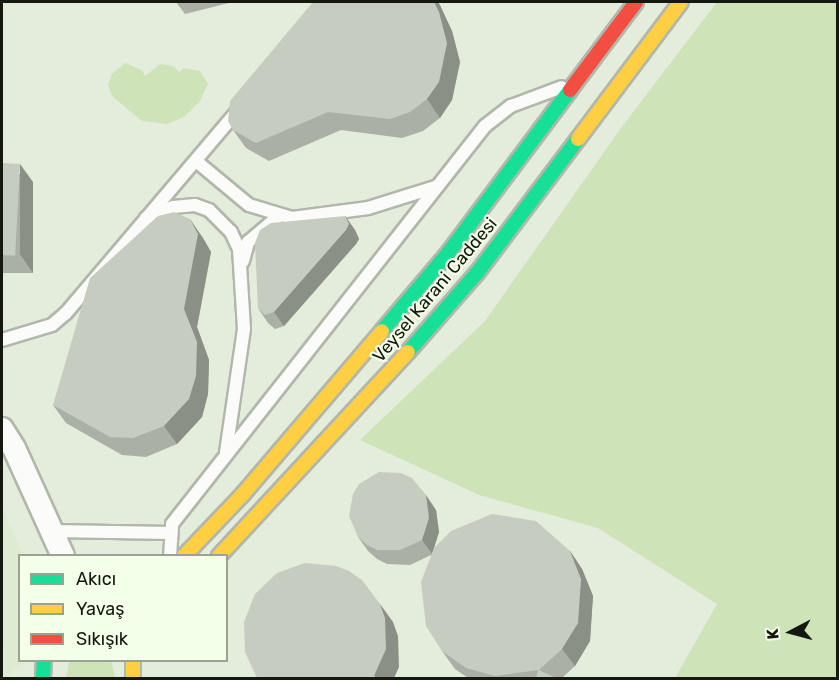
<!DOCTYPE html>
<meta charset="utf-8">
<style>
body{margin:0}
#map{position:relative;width:839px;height:680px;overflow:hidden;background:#e4ecdc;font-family:Rubik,sans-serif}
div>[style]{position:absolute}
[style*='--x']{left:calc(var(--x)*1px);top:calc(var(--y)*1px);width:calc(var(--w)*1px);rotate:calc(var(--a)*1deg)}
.built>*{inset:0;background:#deebd1}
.green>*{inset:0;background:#cfe3b9}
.roads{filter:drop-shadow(2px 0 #b1b7ab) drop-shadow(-2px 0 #b1b7ab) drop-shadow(0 2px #b1b7ab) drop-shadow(0 -2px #b1b7ab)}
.lane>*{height:12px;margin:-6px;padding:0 6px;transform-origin:6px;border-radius:6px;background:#fbfcfa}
.street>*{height:22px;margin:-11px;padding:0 11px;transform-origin:11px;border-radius:11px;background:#fbfcfa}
.fast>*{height:14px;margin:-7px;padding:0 7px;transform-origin:7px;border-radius:7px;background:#16e098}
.slow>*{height:14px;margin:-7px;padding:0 7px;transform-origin:7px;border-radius:7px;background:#ffcf43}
.jam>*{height:14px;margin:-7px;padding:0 7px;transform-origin:7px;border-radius:7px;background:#f24e42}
.wall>*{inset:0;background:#aab0a5}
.shaded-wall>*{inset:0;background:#8b9086}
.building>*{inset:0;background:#c6cdc0;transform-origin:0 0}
span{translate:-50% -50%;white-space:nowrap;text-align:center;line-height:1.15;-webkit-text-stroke:4.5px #f3ffe8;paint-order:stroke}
.street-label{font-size:18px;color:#14180f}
.frame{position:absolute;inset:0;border:3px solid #14180f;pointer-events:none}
.legend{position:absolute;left:18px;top:554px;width:210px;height:108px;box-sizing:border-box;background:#f3ffe8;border:2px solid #9aa391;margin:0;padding:8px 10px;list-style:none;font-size:18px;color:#14180f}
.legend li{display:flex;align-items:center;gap:12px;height:30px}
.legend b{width:30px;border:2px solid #9aa391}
.north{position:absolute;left:761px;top:602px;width:60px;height:60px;-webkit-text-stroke:4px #f3ffe8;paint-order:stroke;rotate:264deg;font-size:16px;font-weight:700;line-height:24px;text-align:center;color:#14180f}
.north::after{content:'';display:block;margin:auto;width:21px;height:27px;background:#14180f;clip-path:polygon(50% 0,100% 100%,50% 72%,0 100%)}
</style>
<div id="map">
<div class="built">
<div style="clip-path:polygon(2px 506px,23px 555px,20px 556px,20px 660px,27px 661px,4px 678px)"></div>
</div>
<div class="green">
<div style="clip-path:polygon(717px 2px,837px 2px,837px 678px,675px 678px,717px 604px,598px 528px,479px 495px,360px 440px,485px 321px,621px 128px)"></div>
<div style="clip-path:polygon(125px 63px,142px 70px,145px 76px,160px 64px,173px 66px,179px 72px,184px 68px,200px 71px,208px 84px,200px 101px,184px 117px,167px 124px,142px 121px,112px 96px,108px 85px,112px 74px)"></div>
<div style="clip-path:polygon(111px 660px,115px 678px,66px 678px,69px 661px)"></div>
</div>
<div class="roads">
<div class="lane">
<div style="--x:196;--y:161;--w:69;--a:39.7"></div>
<div style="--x:249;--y:205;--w:45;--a:16.8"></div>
<div style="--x:292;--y:218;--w:77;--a:-7.5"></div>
<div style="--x:368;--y:208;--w:73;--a:-17.4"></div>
<div style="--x:146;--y:218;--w:29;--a:-22"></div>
<div style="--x:173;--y:207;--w:22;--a:-5"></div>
<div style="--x:195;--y:205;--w:15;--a:20"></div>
<div style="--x:209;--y:210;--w:31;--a:45"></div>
<div style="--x:231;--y:232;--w:19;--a:65"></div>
<div style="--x:239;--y:249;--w:80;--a:86.4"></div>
<div style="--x:244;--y:329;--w:125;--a:98.3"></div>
<div style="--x:243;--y:261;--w:20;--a:-75"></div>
<div style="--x:248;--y:242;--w:42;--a:-40.2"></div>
<div style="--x:2;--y:340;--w:52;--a:-16.7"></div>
<div style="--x:52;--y:325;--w:18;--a:-41"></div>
<div style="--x:66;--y:313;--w:266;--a:-49.7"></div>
<div style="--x:53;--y:531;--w:118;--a:1"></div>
<div style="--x:170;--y:556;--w:32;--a:-86"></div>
<div style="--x:172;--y:524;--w:506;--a:-51.82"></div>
<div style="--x:485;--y:126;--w:33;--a:-38"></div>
<div style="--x:511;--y:106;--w:54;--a:-20.4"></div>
</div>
<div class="street">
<div style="--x:2;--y:429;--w:22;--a:58"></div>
<div style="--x:14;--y:448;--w:119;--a:65.6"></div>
</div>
<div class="fast">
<div style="--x:382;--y:331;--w:104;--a:-49.7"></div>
<div style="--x:449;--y:252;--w:202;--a:-53.2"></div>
<div style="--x:408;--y:352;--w:105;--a:-48.9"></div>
<div style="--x:477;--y:273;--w:168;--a:-53"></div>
<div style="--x:43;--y:678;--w:18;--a:-87"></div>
</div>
<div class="slow">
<div style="--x:578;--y:139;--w:171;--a:-53.1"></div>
<div style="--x:184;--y:556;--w:86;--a:-46.4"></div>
<div style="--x:243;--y:494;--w:214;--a:-49.5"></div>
<div style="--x:219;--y:556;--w:278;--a:-47.2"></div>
<div style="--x:133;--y:660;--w:18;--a:90"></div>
</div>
<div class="jam">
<div style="--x:570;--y:90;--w:110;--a:-53.1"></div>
</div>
</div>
<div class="wall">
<div style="clip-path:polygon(176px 2px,233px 2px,185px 14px)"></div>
<div style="clip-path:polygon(313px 2px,438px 2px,452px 31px,460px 62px,452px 100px,440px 118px,423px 131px,402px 138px,341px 130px,269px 161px,246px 148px,233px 130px)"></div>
<div style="clip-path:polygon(2px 163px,33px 182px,33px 273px,2px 273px)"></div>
<div style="clip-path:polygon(345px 216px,355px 230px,359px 239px,356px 244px,284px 326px,275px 329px,268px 323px,258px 308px)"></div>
<div style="clip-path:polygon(203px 238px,211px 252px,197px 327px,209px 360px,208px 394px,202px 417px,177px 444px,146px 457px,122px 455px,66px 423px,53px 405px)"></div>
<div style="clip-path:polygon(436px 510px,439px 532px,434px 548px,570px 551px,582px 569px,593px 596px,590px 641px,575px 666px,562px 678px,468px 678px,455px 669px,442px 651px,431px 555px,410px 565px,387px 564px,377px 559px,368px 551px,358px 537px)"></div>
</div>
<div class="shaded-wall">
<div style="clip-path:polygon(434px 2px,438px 2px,440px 5px,452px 31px,460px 62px,452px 100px,440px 118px,427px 99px)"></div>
<div style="clip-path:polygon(20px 164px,33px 182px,33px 273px,20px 254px)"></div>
<div style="clip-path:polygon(345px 216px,355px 230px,359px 239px,356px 244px,284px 326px,274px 312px)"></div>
<div style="clip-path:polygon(190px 219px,203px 238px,211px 252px,197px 327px,209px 360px,208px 394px,202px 417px,177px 444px,164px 426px)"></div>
<div style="clip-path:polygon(426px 495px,436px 510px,439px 532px,432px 554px,422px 540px)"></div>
<div style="clip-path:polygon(570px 551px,582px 569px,593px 596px,590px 641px,575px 666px,562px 649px)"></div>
<div style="clip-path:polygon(380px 604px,393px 622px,398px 636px,399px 667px,394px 678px,376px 678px,374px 676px)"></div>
</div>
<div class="building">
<div style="clip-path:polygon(313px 2px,434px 2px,439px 12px,447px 43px,439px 82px,427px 99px,410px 112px,390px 119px,328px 112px,256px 143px,233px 130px,228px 121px,230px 101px)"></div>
<div style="left:2px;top:163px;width:18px;height:92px;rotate:3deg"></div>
<div style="clip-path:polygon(174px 212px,190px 219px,198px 234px,184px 309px,197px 342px,196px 376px,189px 399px,164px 426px,133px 438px,110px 437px,53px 405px,90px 278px,158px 216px)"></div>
<div style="clip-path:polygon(345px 216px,349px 224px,346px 230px,274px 312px,265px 315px,258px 308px,255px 243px,260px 230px,271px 223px)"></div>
<div style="clip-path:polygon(379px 472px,401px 473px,412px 478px,426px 495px,429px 518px,422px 540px,400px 550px,377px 550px,367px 545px,358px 537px,349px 516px,353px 494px,359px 484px)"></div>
<div style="clip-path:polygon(492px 514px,536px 521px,570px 551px,581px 579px,578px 623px,562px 649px,539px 670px,556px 678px,536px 678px,538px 670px,495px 676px,466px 668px,442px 651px,426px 626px,421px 582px,434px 548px,451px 531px)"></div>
<div style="clip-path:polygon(305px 563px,336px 566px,349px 571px,362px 580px,380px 604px,385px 618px,386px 649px,374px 676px,372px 678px,257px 678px,245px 652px,244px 622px,255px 594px,277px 573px)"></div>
</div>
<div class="street-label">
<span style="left:435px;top:290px;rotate:-50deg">Veysel Karani Caddesi</span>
</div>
<div class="frame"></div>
<ul class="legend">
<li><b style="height:8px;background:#16e098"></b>Akıcı</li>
<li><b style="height:8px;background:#ffcf43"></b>Yavaş</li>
<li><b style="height:8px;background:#f24e42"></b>Sıkışık</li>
</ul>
<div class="north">K</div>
</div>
